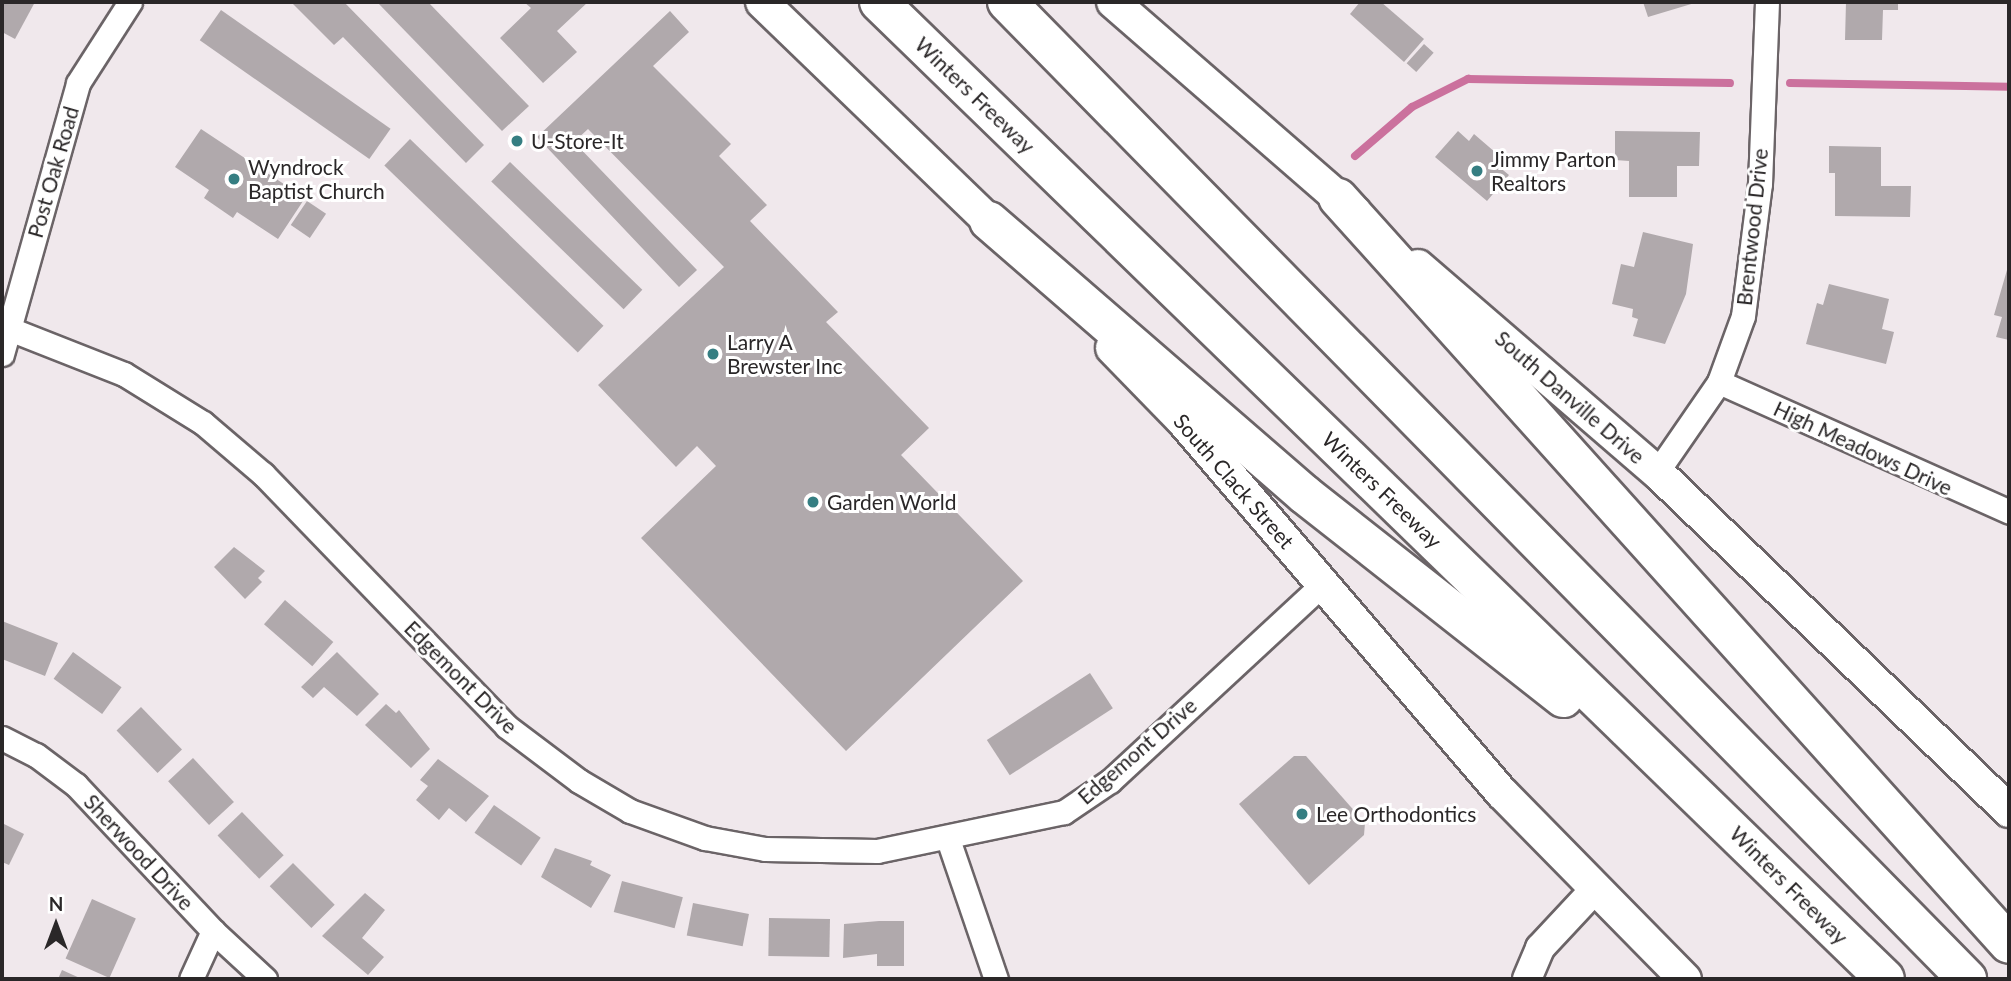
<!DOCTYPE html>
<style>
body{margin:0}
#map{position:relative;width:2011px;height:981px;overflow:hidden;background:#f0e8ec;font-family:Lato,sans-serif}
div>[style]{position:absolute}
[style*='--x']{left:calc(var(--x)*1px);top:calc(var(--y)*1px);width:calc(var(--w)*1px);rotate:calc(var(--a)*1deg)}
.stream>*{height:8px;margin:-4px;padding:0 4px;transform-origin:4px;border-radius:4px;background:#cb719d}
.building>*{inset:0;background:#b0a9ac;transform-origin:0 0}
.roads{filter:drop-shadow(2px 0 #6b6467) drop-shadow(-2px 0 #6b6467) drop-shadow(0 2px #6b6467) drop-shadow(0 -2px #6b6467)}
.minor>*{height:23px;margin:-11.5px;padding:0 11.5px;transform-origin:11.5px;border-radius:11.5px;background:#fff}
.tertiary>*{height:28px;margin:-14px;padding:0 14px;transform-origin:14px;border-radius:14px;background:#fff}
.secondary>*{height:32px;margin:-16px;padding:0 16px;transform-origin:16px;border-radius:16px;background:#fff}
.motorway>*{height:38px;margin:-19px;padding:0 19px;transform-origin:19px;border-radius:19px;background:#fff}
.dots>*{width:19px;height:19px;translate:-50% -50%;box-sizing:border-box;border:4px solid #fff;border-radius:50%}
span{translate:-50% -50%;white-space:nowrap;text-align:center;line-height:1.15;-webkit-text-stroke:6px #fff;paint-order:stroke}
.street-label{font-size:21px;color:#2a2728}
.poi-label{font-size:21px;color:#2a2728}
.left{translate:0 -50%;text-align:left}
.frame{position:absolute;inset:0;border:4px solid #2a2728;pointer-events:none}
.north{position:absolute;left:21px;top:890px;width:70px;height:70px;-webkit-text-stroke:5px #fff;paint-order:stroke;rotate:0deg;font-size:19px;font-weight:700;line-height:28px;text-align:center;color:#2a2728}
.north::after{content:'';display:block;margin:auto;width:24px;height:32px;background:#2a2728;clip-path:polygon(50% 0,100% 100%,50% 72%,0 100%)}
</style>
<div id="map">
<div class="stream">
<div style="--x:1790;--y:83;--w:219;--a:1"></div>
<div style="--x:1355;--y:156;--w:75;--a:-40.7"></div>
<div style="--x:1412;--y:107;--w:63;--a:-26.6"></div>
<div style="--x:1468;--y:79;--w:262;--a:0.9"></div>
</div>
<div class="building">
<div style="clip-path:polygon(2px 2px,35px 2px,15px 39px,2px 32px)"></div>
<div style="clip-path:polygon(291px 2px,344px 2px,484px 145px,466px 163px,343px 37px,334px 45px)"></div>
<div style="clip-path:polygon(377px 2px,428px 2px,529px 106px,502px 131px)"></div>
<div style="clip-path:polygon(524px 2px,588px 2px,557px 31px,577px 52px,543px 83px,500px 38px,531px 8px)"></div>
<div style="clip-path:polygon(1360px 2px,1381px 2px,1424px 39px,1404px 62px,1350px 14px)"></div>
<div style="clip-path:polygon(1643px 2px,1698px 2px,1648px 17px)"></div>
<div style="clip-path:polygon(1846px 2px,1898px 2px,1898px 10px,1883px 10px,1882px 40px,1845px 40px)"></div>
<div style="left:221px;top:10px;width:207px;height:37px;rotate:35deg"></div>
<div style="clip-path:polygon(670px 11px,689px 32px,653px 66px,731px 144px,719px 156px,767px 205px,750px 221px,838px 312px,826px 322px,929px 428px,901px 455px,1023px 581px,846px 751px,641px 538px,716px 466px,697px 446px,676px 467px,598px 385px,724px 267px,588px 129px,574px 142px,697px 270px,679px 287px,537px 137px)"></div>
<div style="left:1424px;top:44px;width:13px;height:26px;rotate:42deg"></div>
<div style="clip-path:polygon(201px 129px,305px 198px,278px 239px,237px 212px,233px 218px,204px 198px,209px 190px,175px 167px)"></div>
<div style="clip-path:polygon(1458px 131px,1469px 141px,1474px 134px,1503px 159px,1498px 166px,1509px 175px,1487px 201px,1435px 157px)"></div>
<div style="clip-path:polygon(1615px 131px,1700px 132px,1699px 166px,1677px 166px,1677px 197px,1629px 197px,1629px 161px,1615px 160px)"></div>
<div style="left:410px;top:139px;width:269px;height:37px;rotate:44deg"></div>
<div style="clip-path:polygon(1829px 146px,1881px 147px,1881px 186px,1911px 186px,1910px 217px,1835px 216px,1835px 173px,1829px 173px)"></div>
<div style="left:510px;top:162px;width:184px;height:27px;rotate:44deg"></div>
<div style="left:307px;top:201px;width:23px;height:29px;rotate:34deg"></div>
<div style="clip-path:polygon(1643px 232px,1693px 244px,1686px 294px,1665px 344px,1633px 336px,1638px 319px,1632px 317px,1633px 309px,1612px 304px,1621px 264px,1634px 267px)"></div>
<div style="clip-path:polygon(2009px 263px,2009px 340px,1996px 337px,2002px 317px,1994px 315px)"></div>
<div style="clip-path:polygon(1829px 284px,1889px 299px,1882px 329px,1894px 332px,1886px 364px,1806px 344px,1817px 303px,1823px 305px)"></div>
<div style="clip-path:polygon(234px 547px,265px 571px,258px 578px,262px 582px,245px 599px,214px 567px)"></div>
<div style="left:285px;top:600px;width:64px;height:32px;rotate:41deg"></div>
<div style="clip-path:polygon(2px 621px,58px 643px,45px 676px,2px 659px)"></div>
<div style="left:73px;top:652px;width:60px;height:33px;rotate:36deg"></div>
<div style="clip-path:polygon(337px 652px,379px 694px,357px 716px,324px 687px,313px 698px,301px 687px)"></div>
<div style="left:1090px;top:673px;width:42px;height:123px;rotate:57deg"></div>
<div style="clip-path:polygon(386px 704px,396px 713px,399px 710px,430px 749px,411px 768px,365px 725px)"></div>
<div style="left:141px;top:707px;width:59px;height:34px;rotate:46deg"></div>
<div style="clip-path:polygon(1294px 756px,1306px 756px,1365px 823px,1364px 835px,1309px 885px,1239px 804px)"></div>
<div style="left:193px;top:758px;width:60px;height:34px;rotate:47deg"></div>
<div style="clip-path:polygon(438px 759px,489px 796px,466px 822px,449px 808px,439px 820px,416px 800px,428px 786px,420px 780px)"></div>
<div style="left:494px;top:805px;width:57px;height:34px;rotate:35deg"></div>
<div style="left:242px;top:812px;width:60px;height:34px;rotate:46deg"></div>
<div style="clip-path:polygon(2px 823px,24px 834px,9px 865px,2px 862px)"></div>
<div style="clip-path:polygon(555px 848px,592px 861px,590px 865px,611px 875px,591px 908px,541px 877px)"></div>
<div style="left:293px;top:863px;width:59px;height:33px;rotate:45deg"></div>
<div style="left:622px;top:881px;width:63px;height:32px;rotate:15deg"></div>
<div style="clip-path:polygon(365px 893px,385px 910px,362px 938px,384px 957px,368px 975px,322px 936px)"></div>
<div style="left:92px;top:899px;width:48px;height:65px;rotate:24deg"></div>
<div style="left:693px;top:903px;width:57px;height:33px;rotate:11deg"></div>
<div style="left:769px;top:918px;width:61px;height:38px;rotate:1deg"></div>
<div style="clip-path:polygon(879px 921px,904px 921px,904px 966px,877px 966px,877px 954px,843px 958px,844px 924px)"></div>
<div style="clip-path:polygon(62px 970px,82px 979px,58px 979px)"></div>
</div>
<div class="roads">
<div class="minor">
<div style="--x:2;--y:326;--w:131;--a:21.5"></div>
<div style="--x:124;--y:374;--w:93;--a:31.8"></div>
<div style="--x:203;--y:423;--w:79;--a:40.4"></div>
<div style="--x:263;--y:474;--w:350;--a:46"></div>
<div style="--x:506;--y:726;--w:91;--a:37"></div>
<div style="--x:579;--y:781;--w:59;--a:30.5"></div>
<div style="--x:630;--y:811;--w:80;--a:19.8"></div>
<div style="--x:705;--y:838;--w:61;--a:10.4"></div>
<div style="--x:765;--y:849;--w:112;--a:1"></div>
<div style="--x:877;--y:851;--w:191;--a:-11.8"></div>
<div style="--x:1064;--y:812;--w:55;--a:-34"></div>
<div style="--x:1110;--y:781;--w:290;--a:-42.8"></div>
<div style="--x:2;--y:354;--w:281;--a:-74.3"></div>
<div style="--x:78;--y:83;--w:96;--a:-57.3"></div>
<div style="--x:1719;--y:382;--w:318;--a:24.1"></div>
<div style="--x:1657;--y:472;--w:109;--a:-55.4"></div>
<div style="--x:1719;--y:382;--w:70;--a:-70"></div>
<div style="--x:1743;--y:316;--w:133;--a:-82.7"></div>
<div style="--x:1760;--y:184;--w:182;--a:-87.8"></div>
<div style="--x:2;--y:738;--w:38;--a:27"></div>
<div style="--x:36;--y:755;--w:50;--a:36.9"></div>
<div style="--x:76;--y:785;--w:200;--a:46.8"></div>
<div style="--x:213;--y:931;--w:71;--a:42.7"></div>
<div style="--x:948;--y:839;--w:148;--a:71.1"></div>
<div style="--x:191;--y:979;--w:53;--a:-65.4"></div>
</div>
<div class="tertiary">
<div style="--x:1527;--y:979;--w:34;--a:-67"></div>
<div style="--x:1540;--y:948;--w:79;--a:-47"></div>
</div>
<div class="secondary">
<div style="--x:762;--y:2;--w:339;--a:44"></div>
<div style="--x:1113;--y:2;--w:320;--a:41"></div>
<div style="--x:1418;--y:266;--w:316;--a:40.8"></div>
<div style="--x:1657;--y:472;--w:489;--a:43.9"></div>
<div style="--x:1112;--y:348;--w:102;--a:45.8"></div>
<div style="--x:1183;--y:421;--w:490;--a:49.4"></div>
<div style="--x:1502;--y:793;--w:261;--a:45.5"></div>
</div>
<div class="motorway">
<div style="--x:879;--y:2;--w:1402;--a:44.16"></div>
<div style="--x:1007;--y:2;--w:1370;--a:45.5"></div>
<div style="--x:1338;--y:198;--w:1003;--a:48.03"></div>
<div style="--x:989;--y:221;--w:417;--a:40.9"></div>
<div style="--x:1304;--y:494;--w:330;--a:38.2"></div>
</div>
</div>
<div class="dots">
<div style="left:517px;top:141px;background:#357e82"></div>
<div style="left:1477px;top:171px;background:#357e82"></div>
<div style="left:234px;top:179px;background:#357e82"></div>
<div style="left:713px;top:354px;background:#357e82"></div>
<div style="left:813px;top:502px;background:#357e82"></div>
<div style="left:1302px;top:814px;background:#357e82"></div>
</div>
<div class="street-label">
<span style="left:975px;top:95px;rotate:44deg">Winters Freeway</span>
<span style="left:53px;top:172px;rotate:-74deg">Post Oak Road</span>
<span style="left:1752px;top:227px;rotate:-84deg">Brentwood Drive</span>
<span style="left:1570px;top:397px;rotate:41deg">South Danville Drive</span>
<span style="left:1863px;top:448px;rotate:25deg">High Meadows Drive</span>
<span style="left:1234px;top:481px;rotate:49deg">South Clack Street</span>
<span style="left:1382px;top:490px;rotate:44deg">Winters Freeway</span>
<span style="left:461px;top:677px;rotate:45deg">Edgemont Drive</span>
<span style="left:1137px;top:751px;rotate:-41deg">Edgemont Drive</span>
<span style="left:139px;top:852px;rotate:47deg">Sherwood Drive</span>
<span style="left:1789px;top:885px;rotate:45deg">Winters Freeway</span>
</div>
<div class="poi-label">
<span class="left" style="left:531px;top:141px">U-Store-It</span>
<span class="left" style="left:1491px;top:171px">Jimmy Parton<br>Realtors</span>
<span class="left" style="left:248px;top:179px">Wyndrock<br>Baptist Church</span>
<span class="left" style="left:727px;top:354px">Larry A<br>Brewster Inc</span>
<span class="left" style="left:827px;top:502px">Garden World</span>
<span class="left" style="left:1316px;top:814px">Lee Orthodontics</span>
</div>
<div class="frame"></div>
<div class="north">N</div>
</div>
